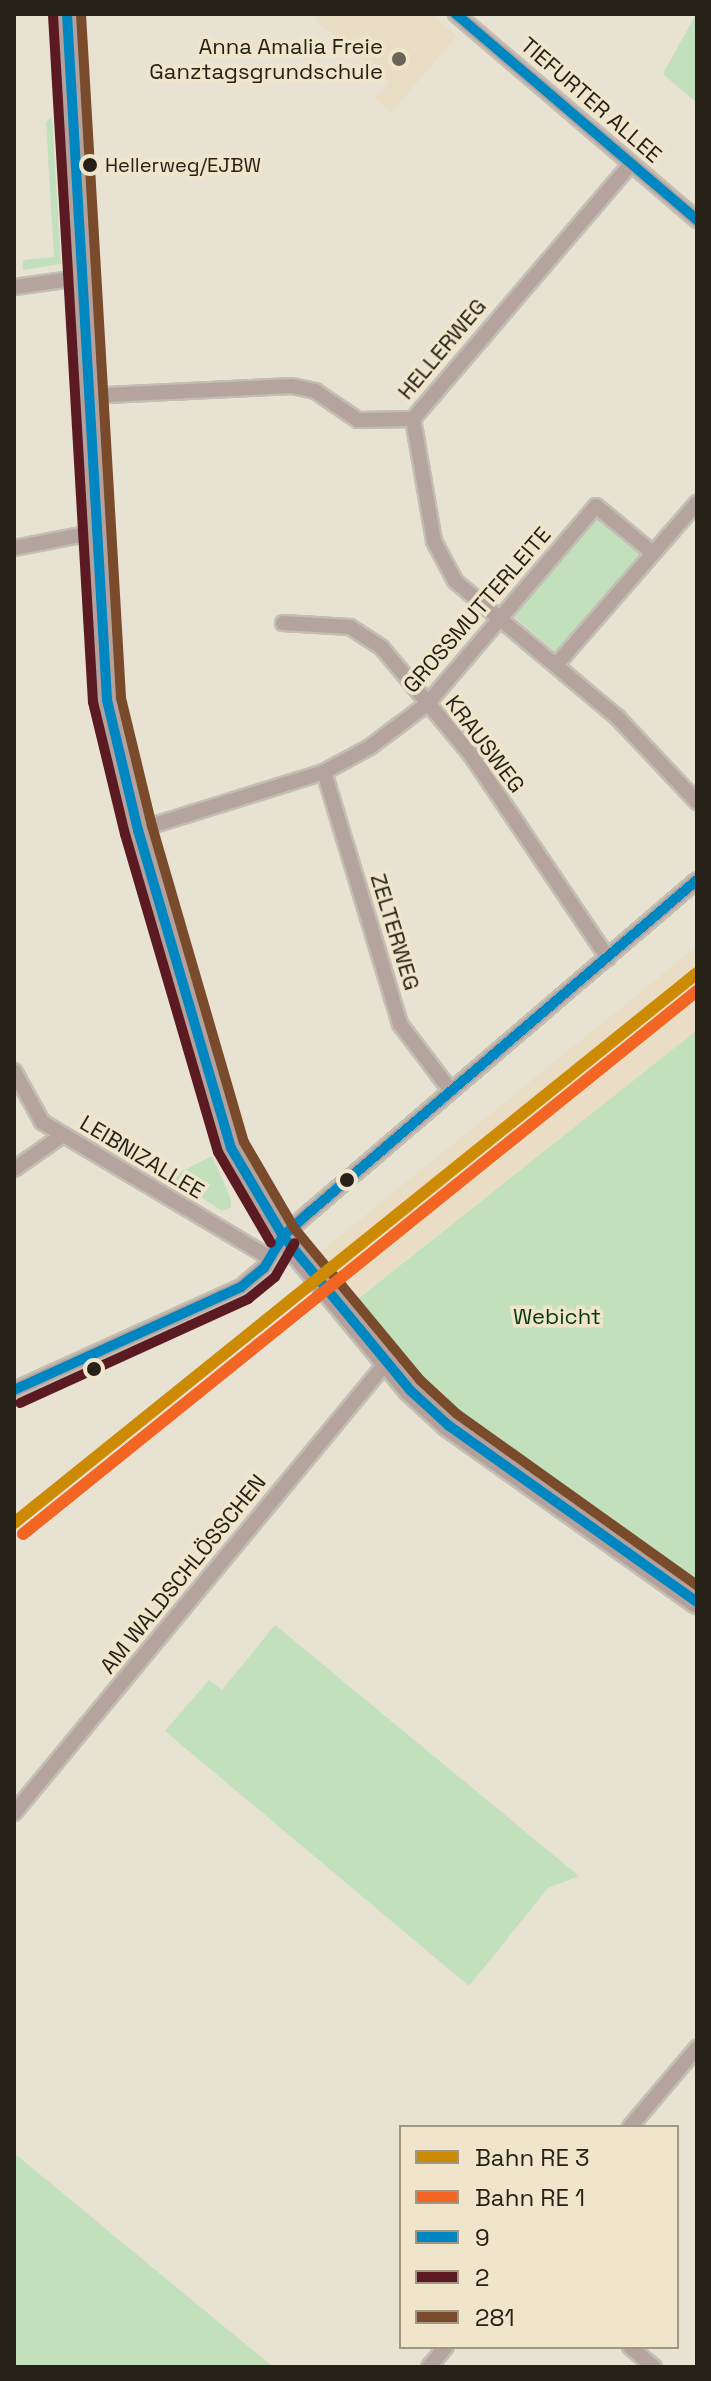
<!DOCTYPE html>
<meta charset="utf-8">
<style>
body{margin:0}
#map{position:relative;width:711px;height:2381px;overflow:hidden;background:#e8e2d3;font-family:"Space Grotesk",sans-serif}
div>[style]{position:absolute}
[style*='--x']{left:calc(var(--x)*1px);top:calc(var(--y)*1px);width:calc(var(--w)*1px);rotate:calc(var(--a)*1deg)}
.built>*{inset:0;background:#e9dec5}
.green>*{inset:0;background:#c3e0bd;transform-origin:0 0}
.roads{filter:drop-shadow(2px 0 #c3beb3) drop-shadow(-2px 0 #c3beb3) drop-shadow(0 2px #c3beb3) drop-shadow(0 -2px #c3beb3)}
.street>*{height:14px;margin:-7px;padding:0 7px;transform-origin:7px;border-radius:7px;background:#b5a39e}
.primary>*{height:22px;margin:-11px;padding:0 11px;transform-origin:11px;border-radius:11px;background:#b4a19c}
.bus-1>*{height:10px;margin:-5px;padding:0 5px;transform-origin:5px;border-radius:5px;background:#0087c1}
.bus-2>*{height:10px;margin:-5px;padding:0 5px;transform-origin:5px;border-radius:5px;background:#5b1a21}
.bus-3>*{height:10px;margin:-5px;padding:0 5px;transform-origin:5px;border-radius:5px;background:#7a4b2a}
.rail-1>*{height:12px;margin:-6px;padding:0 6px;transform-origin:6px;border-radius:6px;background:#cd8b05}
.rail-2>*{height:12px;margin:-6px;padding:0 6px;transform-origin:6px;border-radius:6px;background:#f26522}
.dots>*{width:22px;height:22px;translate:-50% -50%;box-sizing:border-box;border:4px solid #f0e5cb;border-radius:50%}
span{translate:-50% -50%;white-space:nowrap;text-align:center;line-height:1.15;-webkit-text-stroke:7px #f0e5cb;paint-order:stroke}
.bus-label{font-size:20px;color:#252117}
.left{translate:0 -50%;text-align:left}
.poi-label{font-size:22px;color:#252117}
.right{translate:-100% -50%;text-align:right}
.street-label{font-size:22px;color:#252117}
.park-label{font-size:22px;color:#003a10}
.frame{position:absolute;inset:0;border:16px solid #252117;pointer-events:none}
.legend{position:absolute;left:399px;top:2125px;width:280px;height:224px;box-sizing:border-box;background:#f0e5cb;border:2px solid #9f9783;margin:0;padding:10px 14px;list-style:none;font-size:24px;color:#252117}
.legend li{display:flex;align-items:center;gap:16px;height:40px}
.legend b{width:40px;border:2px solid #9f9783}
</style>
<div id="map">
<div class="built">
<div style="clip-path:polygon(318px 14px,431px 14px,457px 36px,391px 113px,375px 99px,389px 82px,314px 19px)"></div>
<div style="clip-path:polygon(697px 946px,697px 1030px,359px 1297px,321px 1251px)"></div>
</div>
<div class="green">
<div style="clip-path:polygon(696px 14px,697px 14px,697px 103px,663px 74px)"></div>
<div style="clip-path:polygon(52px 116px,61px 264px,23px 270px,23px 260px,54px 257px,46px 122px)"></div>
<div style="left:598px;top:516px;width:57px;height:131px;rotate:41deg"></div>
<div style="clip-path:polygon(697px 1030px,697px 1589px,436px 1398px,379px 1333px,359px 1298px)"></div>
<div style="clip-path:polygon(212px 1156px,231px 1199px,231px 1207px,222px 1211px,170px 1177px)"></div>
<div style="clip-path:polygon(275px 1625px,579px 1876px,548px 1888px,469px 1986px,165px 1731px,209px 1680px,222px 1690px)"></div>
<div style="clip-path:polygon(14px 2153px,233px 2334px,274px 2367px,14px 2367px)"></div>
</div>
<div class="roads">
<div class="street">
<div style="--x:456;--y:14;--w:317;--a:40.5"></div>
<div style="--x:14;--y:287;--w:66;--a:-7.9"></div>
<div style="--x:87;--y:396;--w:205;--a:-2.8"></div>
<div style="--x:292;--y:386;--w:24;--a:12"></div>
<div style="--x:315;--y:391;--w:52;--a:34"></div>
<div style="--x:358;--y:420;--w:55;--a:-1"></div>
<div style="--x:413;--y:419;--w:335;--a:-49.5"></div>
<div style="--x:413;--y:419;--w:124;--a:80.2"></div>
<div style="--x:434;--y:541;--w:45;--a:62.3"></div>
<div style="--x:455;--y:581;--w:212;--a:40"></div>
<div style="--x:617;--y:717;--w:117;--a:46.7"></div>
<div style="--x:14;--y:548;--w:84;--a:-11"></div>
<div style="--x:283;--y:623;--w:67;--a:3.4"></div>
<div style="--x:350;--y:627;--w:38;--a:33"></div>
<div style="--x:382;--y:648;--w:139;--a:50.2"></div>
<div style="--x:471;--y:755;--w:245;--a:56"></div>
<div style="--x:556;--y:665;--w:215;--a:-49"></div>
<div style="--x:324;--y:772;--w:263;--a:73.2"></div>
<div style="--x:400;--y:1024;--w:84;--a:52.7"></div>
<div style="--x:138;--y:830;--w:195;--a:-17.3"></div>
<div style="--x:324;--y:772;--w:52;--a:-28.5"></div>
<div style="--x:370;--y:747;--w:71;--a:-37"></div>
<div style="--x:427;--y:704;--w:260;--a:-49.5"></div>
<div style="--x:596;--y:506;--w:74;--a:39.5"></div>
<div style="--x:14;--y:1071;--w:58;--a:61.2"></div>
<div style="--x:42;--y:1122;--w:265;--a:30.8"></div>
<div style="--x:14;--y:1169;--w:60;--a:-34.8"></div>
<div style="--x:14;--y:1390;--w:249;--a:-24.4"></div>
<div style="--x:241;--y:1287;--w:30;--a:-40"></div>
<div style="--x:264;--y:1268;--w:37;--a:-59"></div>
<div style="--x:283;--y:1236;--w:38;--a:-42"></div>
<div style="--x:311;--y:1211;--w:508;--a:-40.61"></div>
<div style="--x:14;--y:1813;--w:584;--a:-50.42"></div>
<div style="--x:630;--y:2127;--w:104;--a:-49.7"></div>
<div style="--x:630;--y:2347;--w:31;--a:40"></div>
<div style="--x:429;--y:2367;--w:26;--a:-50"></div>
</div>
<div class="primary">
<div style="--x:67;--y:14;--w:687;--a:86.66"></div>
<div style="--x:107;--y:700;--w:134;--a:76.6"></div>
<div style="--x:138;--y:830;--w:331;--a:73.7"></div>
<div style="--x:231;--y:1148;--w:102;--a:59.4"></div>
<div style="--x:283;--y:1236;--w:200;--a:50.5"></div>
<div style="--x:410;--y:1390;--w:52;--a:42.6"></div>
<div style="--x:448;--y:1425;--w:305;--a:35.4"></div>
</div>
</div>
<div class="bus-1">
<div style="--x:67;--y:14;--w:687;--a:86.66"></div>
<div style="--x:107;--y:700;--w:134;--a:76.6"></div>
<div style="--x:138;--y:830;--w:331;--a:73.7"></div>
<div style="--x:231;--y:1148;--w:102;--a:59.4"></div>
<div style="--x:283;--y:1236;--w:200;--a:50.5"></div>
<div style="--x:410;--y:1390;--w:52;--a:42.6"></div>
<div style="--x:448;--y:1425;--w:305;--a:35.4"></div>
<div style="--x:456;--y:14;--w:317;--a:40.5"></div>
<div style="--x:14;--y:1390;--w:249;--a:-24.4"></div>
<div style="--x:241;--y:1287;--w:30;--a:-40"></div>
<div style="--x:264;--y:1268;--w:37;--a:-59"></div>
<div style="--x:283;--y:1236;--w:38;--a:-42"></div>
<div style="--x:311;--y:1211;--w:508;--a:-40.61"></div>
</div>
<div class="bus-2">
<div style="--x:53;--y:15;--w:688;--a:86.67"></div>
<div style="--x:93;--y:702;--w:136;--a:76.4"></div>
<div style="--x:125;--y:834;--w:331;--a:73.7"></div>
<div style="--x:218;--y:1152;--w:105;--a:59.8"></div>
<div style="--x:20;--y:1403;--w:251;--a:-24.5"></div>
<div style="--x:248;--y:1299;--w:35;--a:-39"></div>
<div style="--x:275;--y:1277;--w:39;--a:-60"></div>
</div>
<div class="bus-3">
<div style="--x:81;--y:14;--w:685;--a:86.65"></div>
<div style="--x:121;--y:698;--w:132;--a:76.4"></div>
<div style="--x:152;--y:826;--w:329;--a:73.8"></div>
<div style="--x:244;--y:1142;--w:99;--a:59.8"></div>
<div style="--x:294;--y:1228;--w:197;--a:50.3"></div>
<div style="--x:420;--y:1380;--w:50;--a:42.6"></div>
<div style="--x:457;--y:1414;--w:295;--a:35.5"></div>
</div>
<div class="rail-1">
<div style="--x:14;--y:1523;--w:877;--a:-38.84"></div>
</div>
<div class="rail-2">
<div style="--x:23;--y:1534;--w:866;--a:-38.86"></div>
</div>
<div class="dots">
<div style="left:399px;top:59px;background:#696559"></div>
<div style="left:90px;top:165px;background:#252117"></div>
<div style="left:347px;top:1180px;background:#252117"></div>
<div style="left:94px;top:1369px;background:#252117"></div>
</div>
<div class="bus-label">
<span class="left" style="left:105px;top:165px">Hellerweg/EJBW</span>
</div>
<div class="poi-label">
<span class="right" style="left:383px;top:59px">Anna Amalia Freie<br>Ganztagsgrundschule</span>
</div>
<div class="street-label">
<span style="left:591px;top:100px;rotate:41deg">TIEFURTER ALLEE</span>
<span style="left:442px;top:349px;rotate:-50deg">HELLERWEG</span>
<span style="left:477px;top:610px;rotate:-49deg">GROSSMUTTERLEITE</span>
<span style="left:485px;top:744px;rotate:53deg">KRAUSWEG</span>
<span style="left:395px;top:932px;rotate:73deg">ZELTERWEG</span>
<span style="left:142px;top:1157px;rotate:31deg">LEIBNIZALLEE</span>
<span style="left:183px;top:1574px;rotate:-51deg">AM WALDSCHLÖSSCHEN</span>
</div>
<div class="park-label">
<span style="left:557px;top:1317px">Webicht</span>
</div>
<div class="frame"></div>
<ul class="legend">
<li><b style="height:10px;background:#cd8b05"></b>Bahn RE 3</li>
<li><b style="height:10px;background:#f26522"></b>Bahn RE 1</li>
<li><b style="height:10px;background:#0087c1"></b>9</li>
<li><b style="height:10px;background:#5b1a21"></b>2</li>
<li><b style="height:10px;background:#7a4b2a"></b>281</li>
</ul>
</div>
